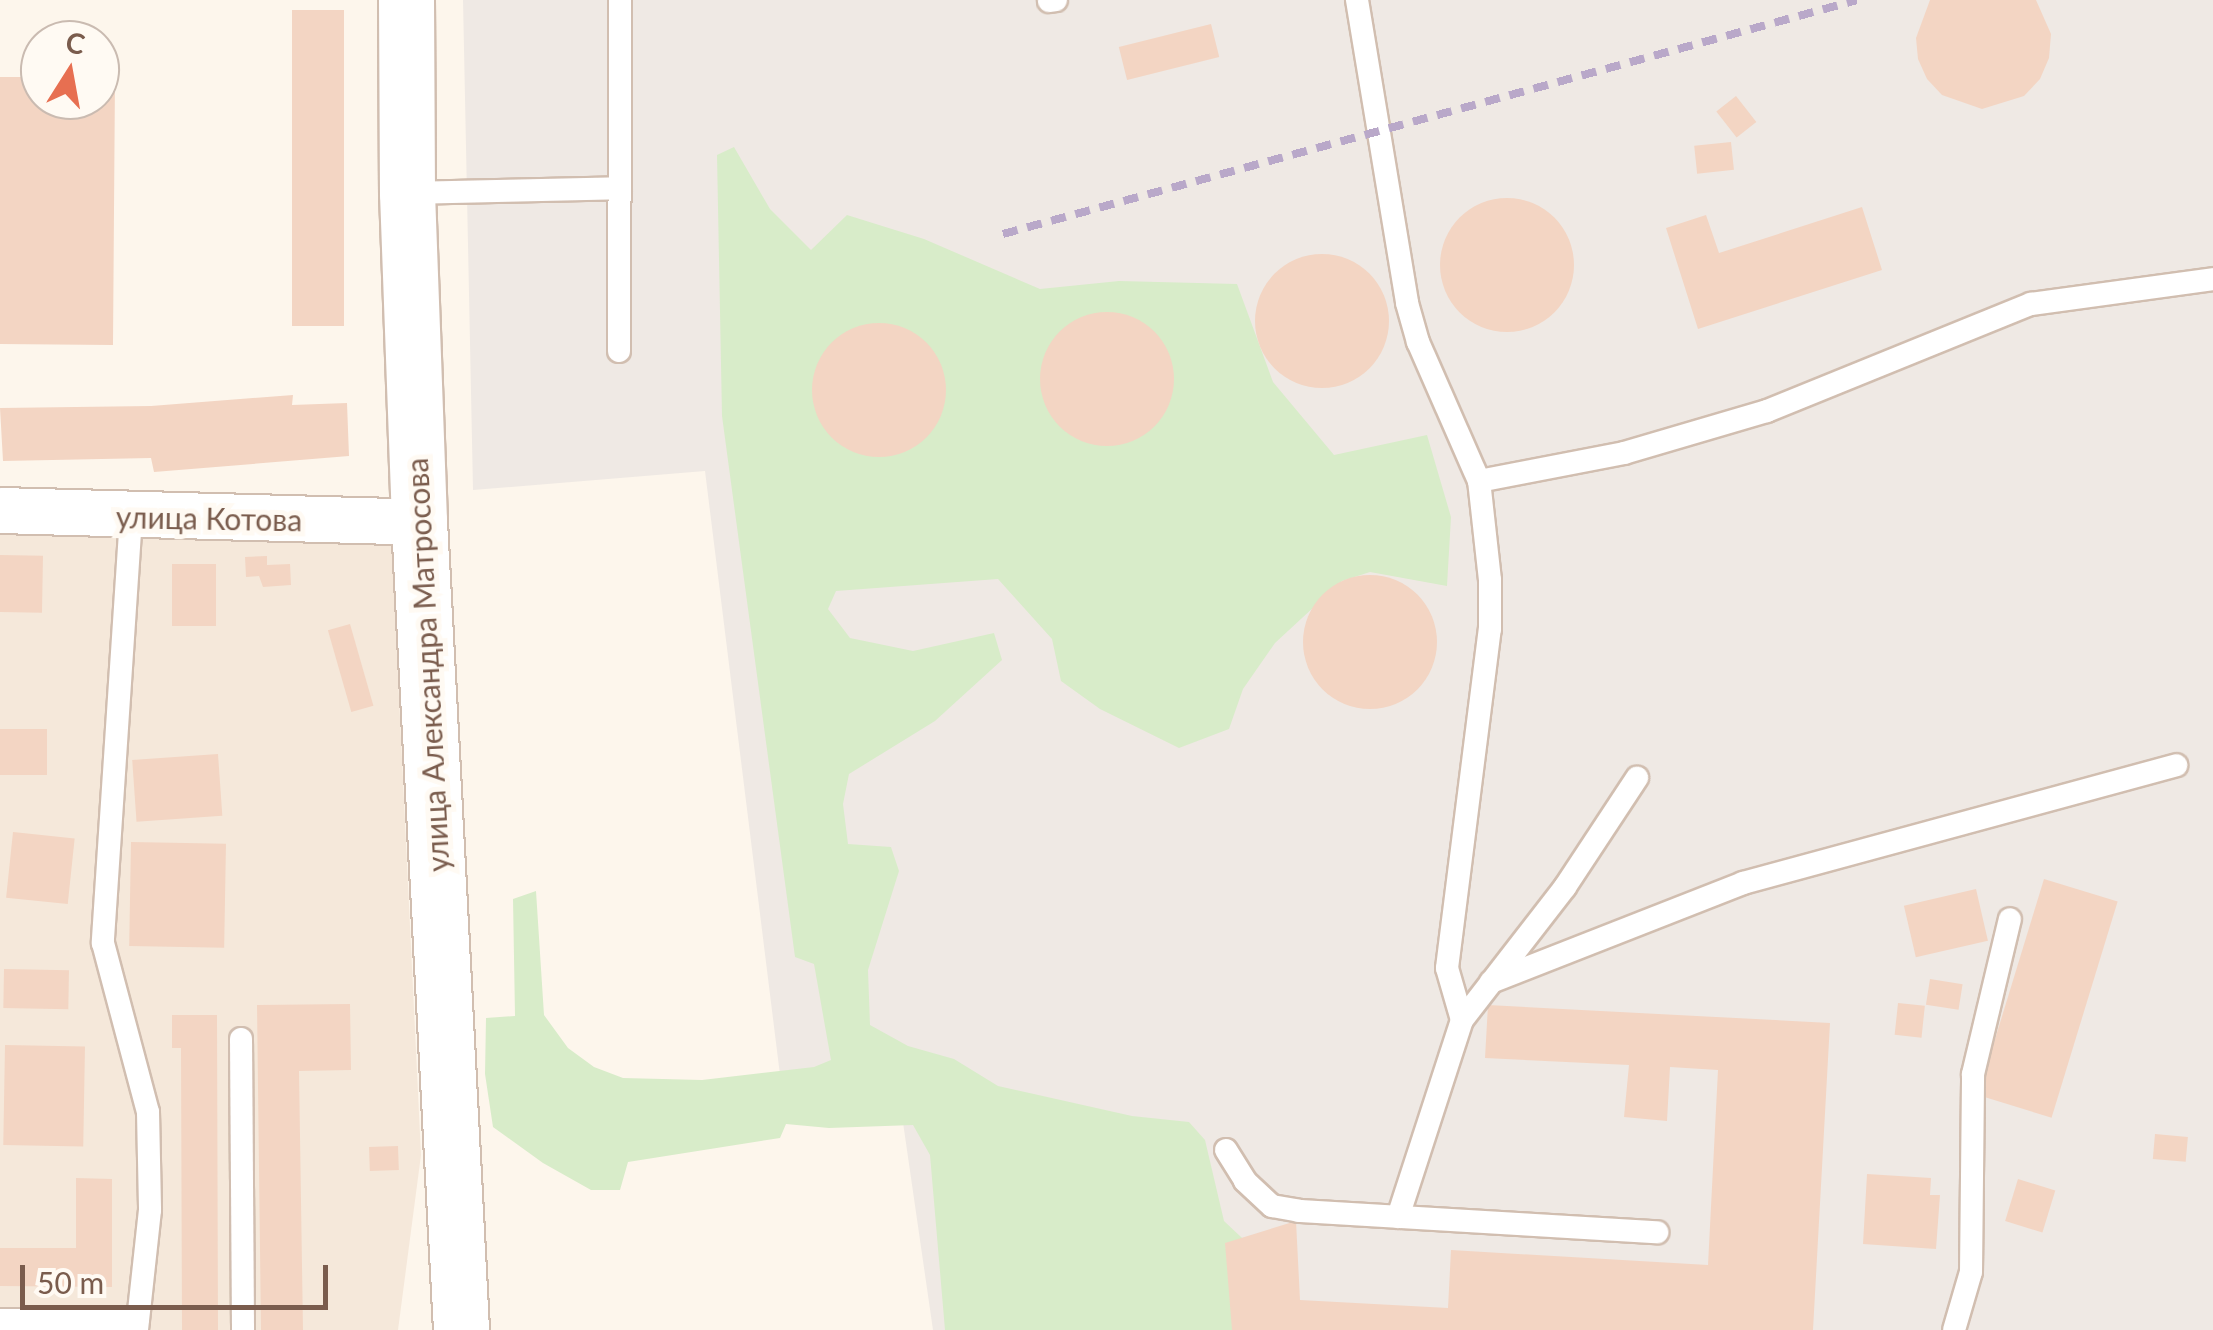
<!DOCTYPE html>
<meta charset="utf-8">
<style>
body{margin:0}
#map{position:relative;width:2213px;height:1330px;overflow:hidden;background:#fdf6ec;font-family:Lato,sans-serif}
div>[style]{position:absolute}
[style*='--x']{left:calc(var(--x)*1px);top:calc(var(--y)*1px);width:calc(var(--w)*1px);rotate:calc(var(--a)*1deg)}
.residential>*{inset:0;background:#f5e8da}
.industrial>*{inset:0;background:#efe9e4}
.green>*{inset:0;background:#d8ecc9}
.building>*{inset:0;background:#f3d5c3;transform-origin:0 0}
.round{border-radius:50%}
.roads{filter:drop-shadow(2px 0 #d1beb0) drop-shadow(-2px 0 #d1beb0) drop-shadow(0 2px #d1beb0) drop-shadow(0 -2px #d1beb0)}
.service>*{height:22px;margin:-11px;padding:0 11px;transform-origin:11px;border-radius:11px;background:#fff}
.minor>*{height:45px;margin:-22.5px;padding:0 22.5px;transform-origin:22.5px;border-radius:22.5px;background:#fff}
.tertiary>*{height:55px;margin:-27.5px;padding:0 27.5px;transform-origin:27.5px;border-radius:27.5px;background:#fff}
.rail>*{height:8px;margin-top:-4px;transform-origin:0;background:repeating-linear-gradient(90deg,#b9a8c9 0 15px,transparent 0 25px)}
span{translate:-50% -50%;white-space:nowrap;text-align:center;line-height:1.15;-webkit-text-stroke:10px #fffaf3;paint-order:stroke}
.street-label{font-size:30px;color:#7a5c4d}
.north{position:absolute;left:20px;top:20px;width:100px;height:100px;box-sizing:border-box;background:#fffaf3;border:2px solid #cabbb1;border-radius:50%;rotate:11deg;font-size:28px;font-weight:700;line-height:40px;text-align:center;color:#7a5c4d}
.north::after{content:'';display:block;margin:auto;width:35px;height:45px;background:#e76f51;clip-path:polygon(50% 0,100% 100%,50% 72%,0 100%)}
.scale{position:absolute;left:20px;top:1265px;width:308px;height:45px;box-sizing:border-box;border:5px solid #7a5c4d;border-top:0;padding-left:12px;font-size:30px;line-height:35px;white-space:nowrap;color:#7a5c4d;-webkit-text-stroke:8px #fffaf3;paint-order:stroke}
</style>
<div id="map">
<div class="residential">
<div style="clip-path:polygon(391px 530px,421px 1155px,398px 1330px,0 1330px,0 534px)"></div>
</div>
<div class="industrial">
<div style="clip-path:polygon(463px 0,2213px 0,2213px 1330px,933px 1330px,897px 1081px,781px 1083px,705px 471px,473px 490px)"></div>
</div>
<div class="green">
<div style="clip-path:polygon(734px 147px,770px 209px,811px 250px,847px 215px,924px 239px,1040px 289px,1119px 281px,1237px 284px,1273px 382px,1334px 455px,1427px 435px,1451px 517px,1447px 586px,1370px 572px,1342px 581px,1275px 643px,1243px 689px,1229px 729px,1179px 748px,1100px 709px,1061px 681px,1052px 639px,998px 579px,836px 591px,828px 609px,850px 638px,913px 651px,994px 633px,1002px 660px,935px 721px,849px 774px,843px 804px,848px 844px,891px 847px,899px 871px,868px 970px,870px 1025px,908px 1046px,954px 1059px,998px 1086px,1132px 1116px,1189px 1122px,1205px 1140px,1224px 1221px,1257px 1252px,1257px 1330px,945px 1330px,930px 1155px,913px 1125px,829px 1128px,786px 1124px,780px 1138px,628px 1162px,620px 1190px,591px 1190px,543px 1163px,493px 1127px,485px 1074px,486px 1018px,515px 1016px,513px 899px,536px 891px,544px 1015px,568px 1048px,594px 1067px,623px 1078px,702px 1080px,814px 1067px,831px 1060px,814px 964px,795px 957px,722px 416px,717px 155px)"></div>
</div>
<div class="building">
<div style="clip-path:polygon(1930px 0,2036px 0,2051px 34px,2049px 58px,2040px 79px,2024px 96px,1982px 109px,1942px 95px,1927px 79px,1918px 59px,1916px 38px)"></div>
<div style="left:292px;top:10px;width:52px;height:316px"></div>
<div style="left:1211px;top:24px;width:34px;height:95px;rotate:76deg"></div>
<div style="clip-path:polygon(0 77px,40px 77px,40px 100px,100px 100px,100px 78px,115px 78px,113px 345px,0 344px)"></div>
<div style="left:1736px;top:96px;width:33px;height:25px;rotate:52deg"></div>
<div style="left:1731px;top:142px;width:28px;height:37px;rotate:84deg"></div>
<div class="round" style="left:1440px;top:198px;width:134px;height:134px"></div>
<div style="clip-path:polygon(1862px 207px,1882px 270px,1698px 329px,1666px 228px,1706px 215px,1719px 253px)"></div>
<div class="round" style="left:1255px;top:254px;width:134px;height:134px"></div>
<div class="round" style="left:1040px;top:312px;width:134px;height:134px"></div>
<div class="round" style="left:812px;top:323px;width:134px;height:134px"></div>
<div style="clip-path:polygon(293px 395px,292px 405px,347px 403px,349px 456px,154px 472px,151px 458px,3px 461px,0 408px,151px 406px)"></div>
<div style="left:0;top:555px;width:43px;height:57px;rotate:1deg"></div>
<div style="clip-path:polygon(267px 556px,267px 565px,290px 564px,291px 585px,263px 587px,259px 576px,246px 577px,245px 557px)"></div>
<div style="left:172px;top:564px;width:44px;height:62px"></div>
<div class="round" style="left:1303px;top:575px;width:134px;height:134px"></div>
<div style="left:350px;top:624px;width:85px;height:23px;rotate:74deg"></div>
<div style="left:47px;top:729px;width:46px;height:47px;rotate:90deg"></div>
<div style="left:218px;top:754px;width:62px;height:86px;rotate:86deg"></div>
<div style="left:13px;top:832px;width:62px;height:66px;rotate:6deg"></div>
<div style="left:131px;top:842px;width:95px;height:104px;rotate:1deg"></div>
<div style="left:2044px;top:879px;width:77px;height:226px;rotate:17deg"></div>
<div style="left:1976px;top:889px;width:53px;height:74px;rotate:77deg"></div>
<div style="left:4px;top:969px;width:65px;height:39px;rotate:1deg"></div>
<div style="left:1930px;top:979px;width:33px;height:26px;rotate:9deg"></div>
<div style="left:1898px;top:1003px;width:27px;height:32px;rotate:6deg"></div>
<div style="clip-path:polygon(350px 1004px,351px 1070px,299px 1071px,303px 1330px,261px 1330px,257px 1005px)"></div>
<div style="clip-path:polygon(1488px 1005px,1830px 1023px,1813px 1330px,1232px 1330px,1225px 1243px,1296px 1221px,1300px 1300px,1448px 1308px,1451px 1250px,1708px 1265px,1718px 1070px,1670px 1067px,1667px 1121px,1624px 1117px,1629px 1065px,1485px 1058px)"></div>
<div style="clip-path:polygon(172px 1015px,217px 1015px,218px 1330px,182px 1330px,181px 1048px,172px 1048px)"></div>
<div style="left:5px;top:1045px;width:80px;height:100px;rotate:1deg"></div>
<div style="left:2155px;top:1134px;width:33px;height:25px;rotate:5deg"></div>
<div style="left:398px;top:1146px;width:24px;height:29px;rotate:88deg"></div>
<div style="clip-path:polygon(1867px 1174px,1931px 1178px,1930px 1195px,1940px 1195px,1936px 1249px,1863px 1244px)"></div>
<div style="clip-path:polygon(76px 1178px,112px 1179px,112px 1287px,0 1286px,0 1248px,76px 1248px)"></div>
<div style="left:2018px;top:1179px;width:39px;height:44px;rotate:17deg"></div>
</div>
<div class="roads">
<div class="service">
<div style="--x:1357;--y:0;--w:307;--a:80.6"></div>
<div style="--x:1407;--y:303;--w:41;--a:74.2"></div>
<div style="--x:1418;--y:342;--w:152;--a:66.3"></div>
<div style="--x:1479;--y:481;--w:148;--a:-10.9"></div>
<div style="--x:1624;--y:453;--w:149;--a:-16.4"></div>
<div style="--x:1767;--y:411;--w:285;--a:-22.1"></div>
<div style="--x:2031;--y:304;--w:184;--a:-7.8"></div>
<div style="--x:1049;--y:1;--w:7;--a:-8"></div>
<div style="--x:407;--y:193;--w:213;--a:-1.3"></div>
<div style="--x:619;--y:351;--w:351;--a:-89.8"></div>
<div style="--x:131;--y:517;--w:427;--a:93.8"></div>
<div style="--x:103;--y:943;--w:175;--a:75.1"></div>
<div style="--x:148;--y:1112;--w:98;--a:88.8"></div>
<div style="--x:150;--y:1210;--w:121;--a:96.2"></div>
<div style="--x:1491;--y:982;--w:271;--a:-21.4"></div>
<div style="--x:1743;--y:883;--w:449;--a:-15.2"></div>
<div style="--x:1462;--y:1020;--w:54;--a:-106.1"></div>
<div style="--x:1447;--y:968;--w:342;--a:-82.8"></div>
<div style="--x:1490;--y:629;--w:49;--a:-90"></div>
<div style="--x:1490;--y:580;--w:100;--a:-96.3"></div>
<div style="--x:241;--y:1039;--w:291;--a:89.6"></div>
<div style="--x:1226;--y:1150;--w:36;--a:58"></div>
<div style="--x:1245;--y:1181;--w:37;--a:43"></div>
<div style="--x:1272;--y:1206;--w:27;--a:10"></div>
<div style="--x:1299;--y:1211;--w:359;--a:3.4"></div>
<div style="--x:1398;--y:1217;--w:207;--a:-72"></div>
<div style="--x:1462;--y:1020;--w:168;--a:-52.2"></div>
<div style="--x:1565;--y:887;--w:131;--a:-56.6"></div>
<div style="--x:0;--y:1320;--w:138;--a:-0.4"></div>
<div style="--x:1954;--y:1330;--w:60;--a:-73.7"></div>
<div style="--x:1971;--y:1272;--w:198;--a:-89.4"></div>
<div style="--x:1973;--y:1074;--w:159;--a:-76.6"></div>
</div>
<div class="minor">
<div style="--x:0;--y:510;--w:419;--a:1.6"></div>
</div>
<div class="tertiary">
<div style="--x:406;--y:0;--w:193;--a:89.7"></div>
<div style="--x:407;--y:193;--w:329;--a:87.9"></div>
<div style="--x:419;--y:522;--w:809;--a:87.02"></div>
</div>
</div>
<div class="rail">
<div style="--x:1003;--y:234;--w:885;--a:-15.32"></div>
</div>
<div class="street-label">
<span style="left:209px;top:518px;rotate:1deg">улица Котова</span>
<span style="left:427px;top:665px;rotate:-93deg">улица Александра Матросова</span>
</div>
<div class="north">С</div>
<div class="scale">50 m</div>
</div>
